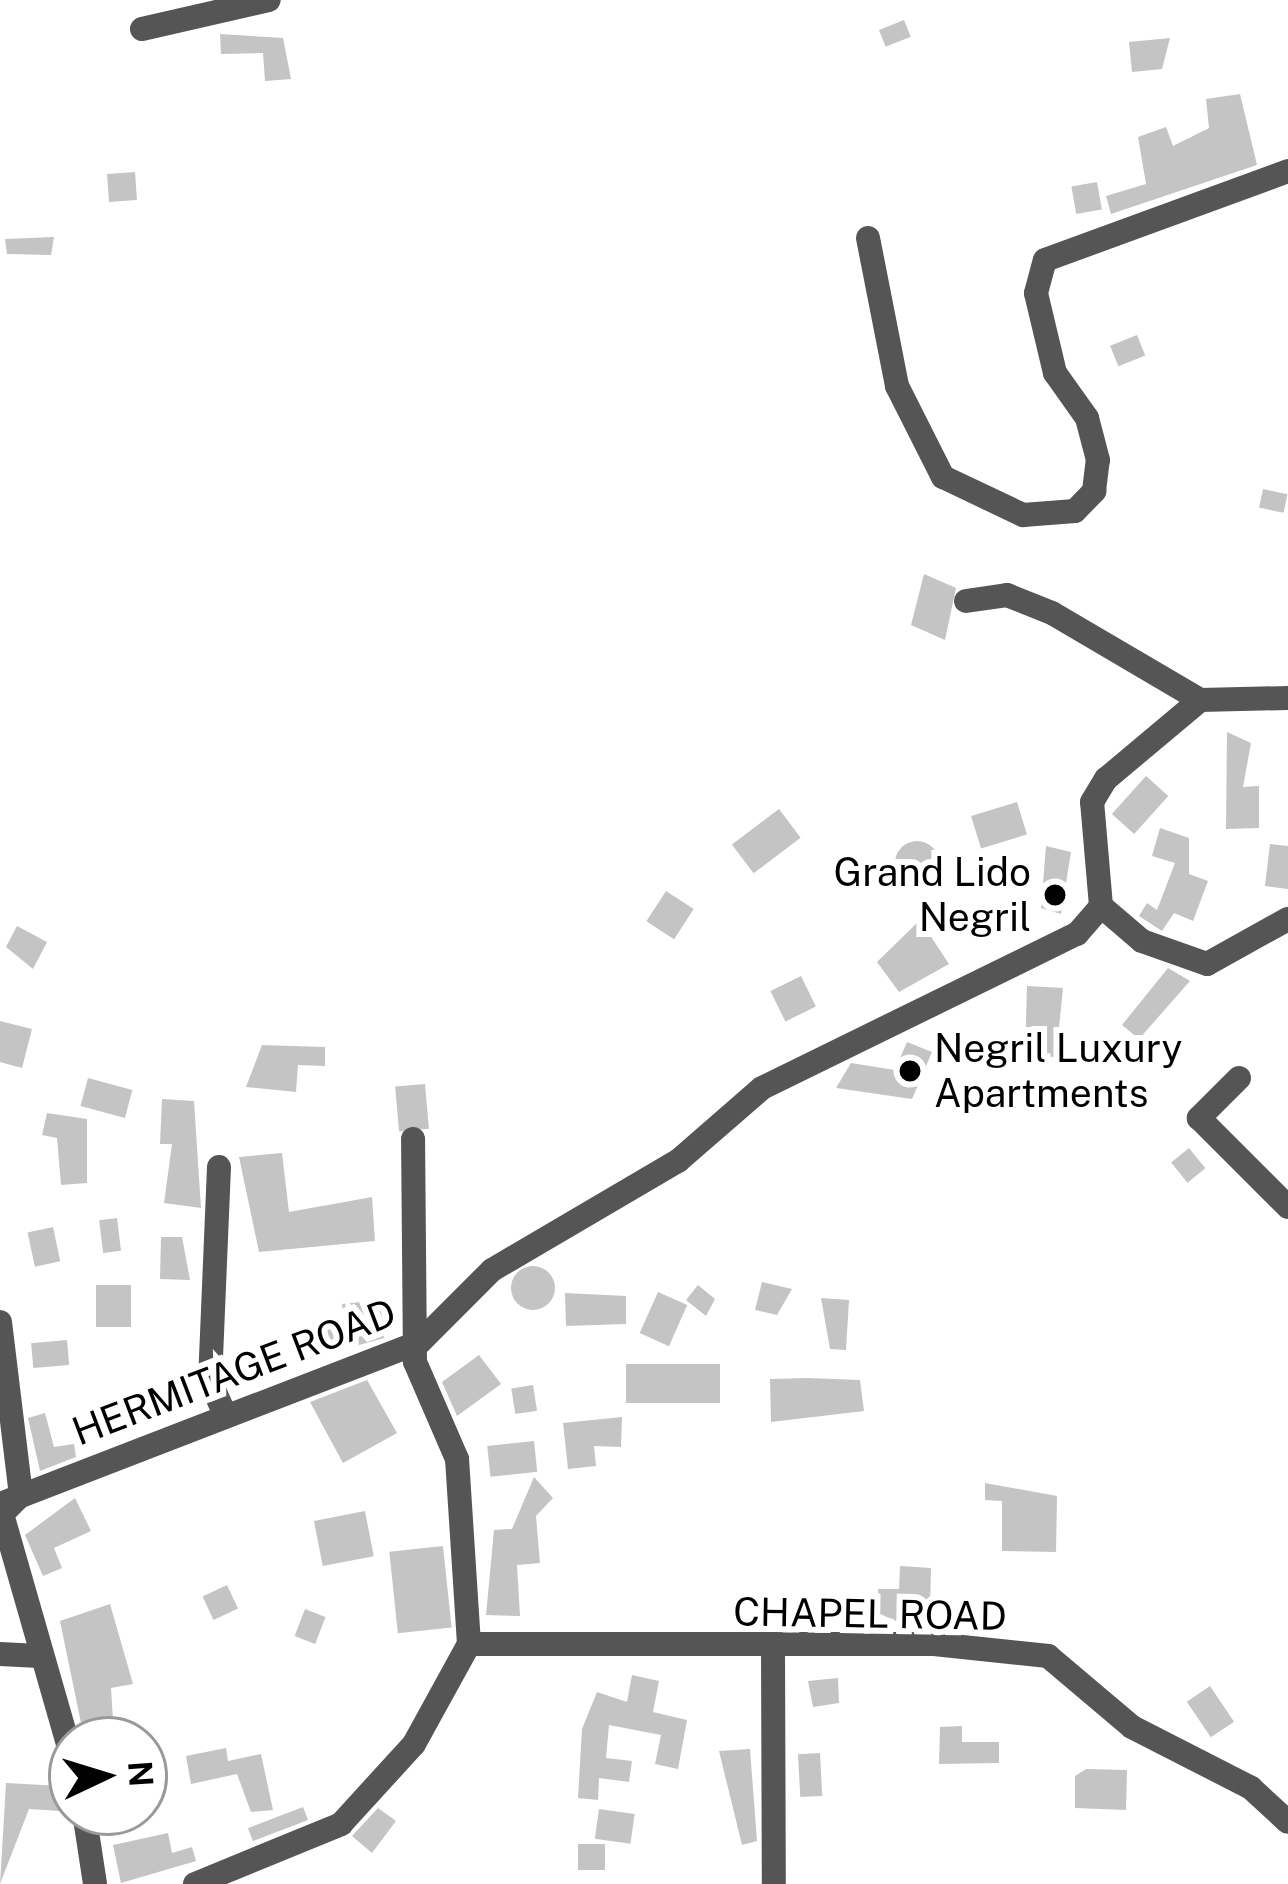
<!DOCTYPE html>
<style>
body{margin:0}
#map{position:relative;width:1288px;height:1884px;overflow:hidden;background:#fff;font-family:"Public Sans",sans-serif}
div>[style]{position:absolute}
[style*='--x']{left:calc(var(--x)*1px);top:calc(var(--y)*1px);width:calc(var(--w)*1px);rotate:calc(var(--a)*1deg)}
.building>*{inset:0;background:#c4c4c4;transform-origin:0 0}
.round{border-radius:50%}
.minor>*{height:24px;margin:-12px;padding:0 12px;transform-origin:12px;border-radius:12px;background:#555}
.dots>*{width:33px;height:33px;translate:-50% -50%;box-sizing:border-box;border:6px solid #fff;border-radius:50%}
span{translate:-50% -50%;white-space:nowrap;text-align:center;line-height:1.15;-webkit-text-stroke:12px #fff;paint-order:stroke}
.poi-label{font-size:39px;color:#000}
.right{translate:-100% -50%;text-align:right}
.left{translate:0 -50%;text-align:left}
.street-label{font-size:39px;color:#000}
.north{position:absolute;left:48px;top:1716px;width:120px;height:120px;box-sizing:border-box;background:#fff;border:3px solid #999;border-radius:50%;rotate:86deg;font-size:33px;font-weight:700;line-height:48px;text-align:center;color:#000}
.north::after{content:'';display:block;margin:auto;width:42px;height:54px;background:#000;clip-path:polygon(50% 0,100% 100%,50% 72%,0 100%)}
</style>
<div id="map">
<div class="building">
<div style="left:904px;top:20px;width:18px;height:27px;rotate:68deg"></div>
<div style="clip-path:polygon(220px 34px,283px 38px,291px 79px,265px 81px,263px 53px,221px 54px)"></div>
<div style="clip-path:polygon(1170px 38px,1162px 69px,1132px 72px,1129px 42px)"></div>
<div style="clip-path:polygon(1240px 94px,1257px 165px,1111px 214px,1106px 196px,1146px 184px,1138px 137px,1166px 127px,1173px 146px,1209px 128px,1206px 99px)"></div>
<div style="left:135px;top:172px;width:28px;height:28px;rotate:86deg"></div>
<div style="left:1097px;top:182px;width:28px;height:26px;rotate:80deg"></div>
<div style="clip-path:polygon(54px 237px,51px 255px,7px 254px,5px 239px)"></div>
<div style="left:1137px;top:335px;width:22px;height:29px;rotate:68deg"></div>
<div style="left:1263px;top:489px;width:25px;height:19px;rotate:12deg"></div>
<div style="clip-path:polygon(924px 574px,956px 588px,945px 640px,911px 625px)"></div>
<div style="clip-path:polygon(1227px 732px,1251px 743px,1243px 787px,1259px 786px,1259px 828px,1226px 829px)"></div>
<div style="left:1146px;top:776px;width:30px;height:51px;rotate:42deg"></div>
<div style="left:1017px;top:802px;width:34px;height:48px;rotate:73deg"></div>
<div style="left:779px;top:809px;width:36px;height:59px;rotate:53deg"></div>
<div style="clip-path:polygon(1160px 828px,1189px 838px,1189px 874px,1208px 881px,1193px 921px,1174px 913px,1162px 931px,1139px 916px,1147px 903px,1157px 910px,1175px 863px,1152px 856px)"></div>
<div class="round" style="left:895px;top:841px;width:44px;height:44px"></div>
<div style="clip-path:polygon(1270px 844px,1288px 846px,1288px 889px,1265px 886px)"></div>
<div style="clip-path:polygon(1046px 846px,1071px 852px,1061px 914px,1041px 908px)"></div>
<div style="left:666px;top:891px;width:33px;height:36px;rotate:33deg"></div>
<div style="clip-path:polygon(920px 920px,949px 964px,899px 992px,877px 962px)"></div>
<div style="clip-path:polygon(17px 926px,47px 942px,33px 969px,6px 947px)"></div>
<div style="clip-path:polygon(1168px 968px,1190px 981px,1139px 1039px,1122px 1025px)"></div>
<div style="left:801px;top:976px;width:34px;height:34px;rotate:64deg"></div>
<div style="clip-path:polygon(1027px 986px,1063px 988px,1056px 1057px,1025px 1056px)"></div>
<div style="clip-path:polygon(0 1021px,32px 1029px,22px 1068px,0 1062px)"></div>
<div style="clip-path:polygon(907px 1042px,932px 1052px,912px 1099px,836px 1088px,851px 1063px,895px 1070px)"></div>
<div style="clip-path:polygon(262px 1045px,325px 1047px,325px 1066px,298px 1065px,296px 1092px,246px 1087px)"></div>
<div style="left:88px;top:1078px;width:46px;height:29px;rotate:15deg"></div>
<div style="left:425px;top:1084px;width:45px;height:30px;rotate:85deg"></div>
<div style="clip-path:polygon(162px 1099px,194px 1101px,201px 1208px,164px 1203px,172px 1144px,160px 1144px)"></div>
<div style="clip-path:polygon(47px 1113px,87px 1119px,87px 1183px,61px 1185px,57px 1138px,42px 1135px)"></div>
<div style="left:1189px;top:1148px;width:26px;height:23px;rotate:51deg"></div>
<div style="clip-path:polygon(282px 1153px,289px 1212px,372px 1197px,375px 1241px,259px 1252px,239px 1157px)"></div>
<div style="left:117px;top:1218px;width:33px;height:18px;rotate:83deg"></div>
<div style="left:53px;top:1227px;width:35px;height:26px;rotate:78deg"></div>
<div style="clip-path:polygon(161px 1237px,182px 1237px,190px 1280px,160px 1279px)"></div>
<div class="round" style="left:511px;top:1266px;width:44px;height:44px"></div>
<div style="clip-path:polygon(762px 1282px,792px 1289px,777px 1315px,755px 1310px)"></div>
<div style="left:96px;top:1285px;width:35px;height:42px"></div>
<div style="clip-path:polygon(698px 1285px,715px 1299px,706px 1316px,686px 1300px)"></div>
<div style="left:658px;top:1292px;width:32px;height:45px;rotate:24deg"></div>
<div style="clip-path:polygon(565px 1293px,626px 1296px,626px 1324px,566px 1326px)"></div>
<div style="clip-path:polygon(821px 1298px,849px 1300px,846px 1350px,830px 1349px)"></div>
<div style="clip-path:polygon(380px 1300px,384px 1338px,306px 1360px,314px 1322px,345px 1328px,342px 1304px)"></div>
<div style="left:67px;top:1340px;width:25px;height:36px;rotate:85deg"></div>
<div style="clip-path:polygon(479px 1355px,501px 1384px,457px 1416px,442px 1382px)"></div>
<div style="left:626px;top:1364px;width:94px;height:39px"></div>
<div style="clip-path:polygon(808px 1378px,860px 1380px,864px 1411px,771px 1422px,770px 1379px)"></div>
<div style="clip-path:polygon(367px 1380px,397px 1433px,343px 1463px,310px 1402px)"></div>
<div style="left:533px;top:1385px;width:26px;height:22px;rotate:81deg"></div>
<div style="clip-path:polygon(45px 1413px,54px 1447px,74px 1444px,76px 1457px,40px 1471px,28px 1418px)"></div>
<div style="clip-path:polygon(622px 1417px,621px 1447px,594px 1446px,596px 1466px,568px 1469px,563px 1423px)"></div>
<div style="left:534px;top:1441px;width:31px;height:47px;rotate:84deg"></div>
<div style="clip-path:polygon(534px 1477px,553px 1498px,536px 1516px,540px 1563px,517px 1565px,520px 1616px,486px 1615px,494px 1530px,512px 1529px)"></div>
<div style="clip-path:polygon(985px 1483px,1057px 1496px,1056px 1552px,1002px 1551px,1002px 1501px,985px 1500px)"></div>
<div style="clip-path:polygon(75px 1498px,91px 1531px,54px 1548px,62px 1568px,43px 1576px,25px 1535px)"></div>
<div style="left:365px;top:1511px;width:46px;height:52px;rotate:79deg"></div>
<div style="left:443px;top:1546px;width:82px;height:54px;rotate:84deg"></div>
<div style="clip-path:polygon(900px 1566px,931px 1568px,930px 1606px,914px 1605px,912px 1628px,878px 1613px,878px 1589px,899px 1589px)"></div>
<div style="left:227px;top:1585px;width:26px;height:27px;rotate:65deg"></div>
<div style="clip-path:polygon(110px 1604px,133px 1684px,111px 1688px,113px 1720px,81px 1723px,60px 1621px)"></div>
<div style="left:305px;top:1609px;width:22px;height:29px;rotate:21deg"></div>
<div style="clip-path:polygon(632px 1675px,659px 1681px,653px 1712px,687px 1720px,678px 1769px,655px 1764px,661px 1735px,609px 1725px,606px 1758px,632px 1761px,629px 1782px,599px 1778px,598px 1800px,578px 1798px,582px 1729px,597px 1692px,627px 1702px)"></div>
<div style="clip-path:polygon(838px 1678px,839px 1703px,813px 1707px,808px 1681px)"></div>
<div style="left:1210px;top:1686px;width:43px;height:28px;rotate:56deg"></div>
<div style="clip-path:polygon(962px 1726px,962px 1742px,999px 1742px,999px 1763px,939px 1764px,940px 1727px)"></div>
<div style="clip-path:polygon(226px 1748px,228px 1761px,261px 1754px,273px 1810px,251px 1812px,237px 1774px,191px 1784px,186px 1756px)"></div>
<div style="clip-path:polygon(750px 1749px,757px 1841px,742px 1845px,719px 1751px)"></div>
<div style="left:820px;top:1753px;width:43px;height:22px;rotate:87deg"></div>
<div style="clip-path:polygon(1086px 1769px,1127px 1770px,1126px 1810px,1075px 1808px,1075px 1776px)"></div>
<div style="clip-path:polygon(6px 1783px,61px 1786px,60px 1811px,29px 1809px,0 1884px)"></div>
<div style="left:303px;top:1807px;width:14px;height:59px;rotate:69deg"></div>
<div style="clip-path:polygon(378px 1808px,396px 1821px,372px 1853px,352px 1836px)"></div>
<div style="left:599px;top:1809px;width:36px;height:30px;rotate:8deg"></div>
<div style="clip-path:polygon(168px 1833px,172px 1853px,192px 1847px,196px 1861px,121px 1883px,113px 1845px)"></div>
<div style="left:578px;top:1844px;width:27px;height:26px"></div>
</div>
<div class="minor">
<div style="--x:142;--y:29;--w:130;--a:-12.9"></div>
<div style="--x:868;--y:238;--w:151;--a:78.9"></div>
<div style="--x:897;--y:386;--w:102;--a:63.2"></div>
<div style="--x:943;--y:477;--w:89;--a:25.4"></div>
<div style="--x:1023;--y:515;--w:52;--a:-4.4"></div>
<div style="--x:1075;--y:511;--w:28;--a:-46"></div>
<div style="--x:1094;--y:491;--w:31;--a:-83"></div>
<div style="--x:1098;--y:460;--w:43;--a:-104.7"></div>
<div style="--x:1087;--y:418;--w:55;--a:-125.4"></div>
<div style="--x:1055;--y:373;--w:82;--a:-103.4"></div>
<div style="--x:1036;--y:293;--w:34;--a:-75"></div>
<div style="--x:1045;--y:260;--w:259;--a:-20.1"></div>
<div style="--x:966;--y:601;--w:41;--a:-8.3"></div>
<div style="--x:1007;--y:595;--w:48;--a:21.8"></div>
<div style="--x:1052;--y:613;--w:172;--a:30.4"></div>
<div style="--x:1101;--y:906;--w:54;--a:40.5"></div>
<div style="--x:1142;--y:941;--w:69;--a:19.5"></div>
<div style="--x:1207;--y:964;--w:93;--a:-29.1"></div>
<div style="--x:1239;--y:1078;--w:57;--a:135"></div>
<div style="--x:1199;--y:1118;--w:126;--a:45"></div>
<div style="--x:219;--y:1167;--w:214;--a:92.4"></div>
<div style="--x:210;--y:1381;--w:32;--a:66"></div>
<div style="--x:0;--y:1322;--w:174;--a:83.1"></div>
<div style="--x:21;--y:1495;--w:27;--a:135"></div>
<div style="--x:2;--y:1514;--w:254;--a:74"></div>
<div style="--x:0;--y:1504;--w:450;--a:-21.1"></div>
<div style="--x:420;--y:1342;--w:102;--a:-45"></div>
<div style="--x:492;--y:1270;--w:216;--a:-30.4"></div>
<div style="--x:678;--y:1161;--w:111;--a:-41"></div>
<div style="--x:762;--y:1088;--w:351;--a:-26.1"></div>
<div style="--x:1077;--y:934;--w:37;--a:-49"></div>
<div style="--x:1101;--y:906;--w:104;--a:-94.9"></div>
<div style="--x:1092;--y:802;--w:27;--a:-59"></div>
<div style="--x:1106;--y:779;--w:123;--a:-40"></div>
<div style="--x:1200;--y:700;--w:88;--a:-1.3"></div>
<div style="--x:469;--y:1644;--w:465;--a:0"></div>
<div style="--x:934;--y:1644;--w:115;--a:6"></div>
<div style="--x:1048;--y:1656;--w:110;--a:40.2"></div>
<div style="--x:1132;--y:1727;--w:134;--a:27.1"></div>
<div style="--x:1251;--y:1788;--w:50;--a:42.6"></div>
<div style="--x:773;--y:1647;--w:237;--a:89.8"></div>
<div style="--x:0;--y:1654;--w:39;--a:3"></div>
<div style="--x:84;--y:1812;--w:73;--a:81.3"></div>
<div style="--x:195;--y:1884;--w:158;--a:-22.3"></div>
<div style="--x:341;--y:1824;--w:108;--a:-47.6"></div>
<div style="--x:414;--y:1744;--w:114;--a:-61.2"></div>
<div style="--x:469;--y:1644;--w:185;--a:-93.7"></div>
<div style="--x:457;--y:1459;--w:106;--a:-113.4"></div>
<div style="--x:415;--y:1362;--w:223;--a:-90.5"></div>
</div>
<div class="dots">
<div style="left:1055px;top:895px;background:#000"></div>
<div style="left:910px;top:1071px;background:#000"></div>
</div>
<div class="poi-label">
<span class="right" style="left:1031px;top:895px">Grand Lido<br>Negril</span>
<span class="left" style="left:934px;top:1071px">Negril Luxury<br>Apartments</span>
</div>
<div class="street-label">
<span style="left:234px;top:1372px;rotate:-21deg">HERMITAGE ROAD</span>
<span style="left:870px;top:1614px;rotate:1deg">CHAPEL ROAD</span>
</div>
<div class="north">N</div>
</div>
